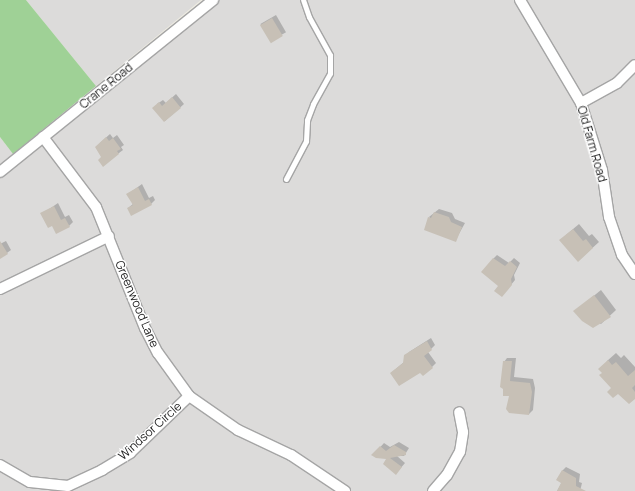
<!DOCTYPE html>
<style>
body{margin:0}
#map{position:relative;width:635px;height:491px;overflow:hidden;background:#efede3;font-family:Manrope,sans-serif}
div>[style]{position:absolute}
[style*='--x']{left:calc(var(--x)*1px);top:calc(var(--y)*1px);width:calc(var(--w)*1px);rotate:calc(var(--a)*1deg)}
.residential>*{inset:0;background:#dcdbda}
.forest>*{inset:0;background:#9fd196}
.shadow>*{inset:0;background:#0003;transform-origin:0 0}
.building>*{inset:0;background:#c7c0b6;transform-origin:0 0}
.roads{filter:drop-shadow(1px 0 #a5a5a5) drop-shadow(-1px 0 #a5a5a5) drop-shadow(0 1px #a5a5a5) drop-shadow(0 -1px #a5a5a5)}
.service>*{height:5px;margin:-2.5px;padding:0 2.5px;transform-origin:2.5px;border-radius:2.5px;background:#fff}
.minor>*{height:10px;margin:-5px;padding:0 5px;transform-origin:5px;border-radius:5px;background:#fff}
span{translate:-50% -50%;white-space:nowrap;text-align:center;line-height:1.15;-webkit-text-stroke:3px #fff;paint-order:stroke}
.street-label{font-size:12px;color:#1e1e1e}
</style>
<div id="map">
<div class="residential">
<div style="clip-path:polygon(26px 0,201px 0,96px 86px)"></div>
<div style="clip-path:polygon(217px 0,635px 0,635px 491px,0 491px,0 176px)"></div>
<div style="clip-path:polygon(0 137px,13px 154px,0 165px)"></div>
</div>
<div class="forest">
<div style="clip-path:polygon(0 0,26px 0,96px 86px,13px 154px,0 137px)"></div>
</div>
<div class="shadow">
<div style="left:276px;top:15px;width:20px;height:18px;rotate:60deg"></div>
<div style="clip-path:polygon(176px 94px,184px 104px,165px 121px,157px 104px,163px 100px,166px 103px)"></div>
<div style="clip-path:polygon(110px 134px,113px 138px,117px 135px,124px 145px,121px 147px,123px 150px,103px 165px,100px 143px)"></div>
<div style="clip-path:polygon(142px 184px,149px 198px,153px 196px,155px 200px,151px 204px,128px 208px,133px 204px,128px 194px)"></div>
<div style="clip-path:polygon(58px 203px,65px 217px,69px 215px,73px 222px,69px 226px,52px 224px,42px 214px)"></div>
<div style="clip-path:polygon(439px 209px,452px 213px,455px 219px,465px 223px,455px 241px,429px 217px)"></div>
<div style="clip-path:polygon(579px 224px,589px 236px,592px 234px,599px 242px,578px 261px,566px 235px)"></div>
<div style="clip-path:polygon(6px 241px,11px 250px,0 258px,0 244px)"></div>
<div style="clip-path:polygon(497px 255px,509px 263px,514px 258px,520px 263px,514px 275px,515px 280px,505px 292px,499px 286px,493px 259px)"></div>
<div style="clip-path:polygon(601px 290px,616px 310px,601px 324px,575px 311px)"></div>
<div style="clip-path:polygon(431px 338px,435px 345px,428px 352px,436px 363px,432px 367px,423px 375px,421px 371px,391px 373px,404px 362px,409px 352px)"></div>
<div style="clip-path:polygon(616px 353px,621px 358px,624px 355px,635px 367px,635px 397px,612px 388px,603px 373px,607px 361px)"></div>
<div style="clip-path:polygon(507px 358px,516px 358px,514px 377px,533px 379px,535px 388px,533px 410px,529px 414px,511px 395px,504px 362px)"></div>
<div style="clip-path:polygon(399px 442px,409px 448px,404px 456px,397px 456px,405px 463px,399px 470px,388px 458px,373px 455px,384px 443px,390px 447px)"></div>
<div style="clip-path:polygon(566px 467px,580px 474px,579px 482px,582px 483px,580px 491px,557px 491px,562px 482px,562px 471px)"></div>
</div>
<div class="building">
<div style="left:272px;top:18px;width:21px;height:14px;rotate:59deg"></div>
<div style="clip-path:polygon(172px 97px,181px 108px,164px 122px,152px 108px,159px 102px,162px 106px)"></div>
<div style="clip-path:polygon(106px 137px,109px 141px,113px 138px,121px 149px,117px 151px,119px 154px,103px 167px,98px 160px,101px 157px,95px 147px)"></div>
<div style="clip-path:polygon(138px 187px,145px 201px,149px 199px,152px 205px,131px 216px,127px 208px,133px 205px,126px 194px)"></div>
<div style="clip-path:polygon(54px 206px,61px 220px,65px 218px,70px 227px,56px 234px,52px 226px,48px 228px,40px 213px)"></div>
<div style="clip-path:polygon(434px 212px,449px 217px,451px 222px,462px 227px,456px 242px,424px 230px,428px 217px,431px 218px)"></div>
<div style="clip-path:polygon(573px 229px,583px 241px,586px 239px,593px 248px,578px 262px,559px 240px)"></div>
<div style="clip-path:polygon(0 241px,8px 254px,0 259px)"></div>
<div style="clip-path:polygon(493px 258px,505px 266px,510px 261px,517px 267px,511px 279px,512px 285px,502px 297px,494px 291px,498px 286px,481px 272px)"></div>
<div style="clip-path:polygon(594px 295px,611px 317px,593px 328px,582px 321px,573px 311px)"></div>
<div style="clip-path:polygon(427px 341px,432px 350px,424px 356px,433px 368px,423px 376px,420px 373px,399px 386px,390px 373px,403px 363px,404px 355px)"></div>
<div style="clip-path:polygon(608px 360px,612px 365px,616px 362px,628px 376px,635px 370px,635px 385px,632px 388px,635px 392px,635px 399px,629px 404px,618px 394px,613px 398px,607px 392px,611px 388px,599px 375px,602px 373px,598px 369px)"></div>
<div style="clip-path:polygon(503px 361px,512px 361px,510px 381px,530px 383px,532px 392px,529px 415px,509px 413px,506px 409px,509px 396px,503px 396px,503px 389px,500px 387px)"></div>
<div style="clip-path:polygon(394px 445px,406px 452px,406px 455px,390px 458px,402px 467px,396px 475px,383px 464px,386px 459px,376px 458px,371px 455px,380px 446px,386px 451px)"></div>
<div style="clip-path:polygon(562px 470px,576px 478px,576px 486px,586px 491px,557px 491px,561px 483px,556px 480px)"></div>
</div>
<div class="roads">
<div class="service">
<div style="--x:286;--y:179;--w:43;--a:-62.2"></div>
<div style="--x:306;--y:141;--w:21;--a:-87"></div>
<div style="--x:307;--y:120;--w:17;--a:-69"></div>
<div style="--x:313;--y:104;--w:35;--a:-61"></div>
<div style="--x:330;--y:73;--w:18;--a:-90"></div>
<div style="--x:330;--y:55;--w:43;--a:-118.9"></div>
<div style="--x:309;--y:17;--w:18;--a:-109"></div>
</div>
<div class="minor">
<div style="--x:520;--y:0;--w:120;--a:59.4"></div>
<div style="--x:581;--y:103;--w:70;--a:72.6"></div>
<div style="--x:602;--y:170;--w:48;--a:81.5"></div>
<div style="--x:609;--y:217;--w:40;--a:71.1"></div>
<div style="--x:622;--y:255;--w:23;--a:56"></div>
<div style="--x:581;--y:103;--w:41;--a:-29.1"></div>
<div style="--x:617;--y:83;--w:25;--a:-45"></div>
<div style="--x:43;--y:137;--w:88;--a:52.9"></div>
<div style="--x:96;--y:207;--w:131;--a:68"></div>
<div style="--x:145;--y:328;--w:28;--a:63"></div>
<div style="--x:158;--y:353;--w:53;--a:54.2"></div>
<div style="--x:189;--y:396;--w:60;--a:34.8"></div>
<div style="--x:238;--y:430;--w:59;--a:25.3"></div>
<div style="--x:291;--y:455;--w:65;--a:33.7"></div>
<div style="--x:0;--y:172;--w:274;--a:-38.9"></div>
<div style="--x:0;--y:289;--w:121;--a:-25.9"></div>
<div style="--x:0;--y:465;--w:34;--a:30"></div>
<div style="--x:30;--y:482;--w:38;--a:6"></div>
<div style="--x:68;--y:486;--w:38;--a:-25"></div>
<div style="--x:102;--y:470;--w:33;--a:-31"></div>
<div style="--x:130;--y:453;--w:82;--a:-44"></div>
<div style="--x:433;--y:491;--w:21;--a:-49"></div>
<div style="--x:447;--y:475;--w:26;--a:-61"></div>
<div style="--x:460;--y:452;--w:20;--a:-81"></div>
<div style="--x:463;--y:432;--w:20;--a:-101"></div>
</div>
</div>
<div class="street-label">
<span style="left:106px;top:86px;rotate:-39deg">Crane Road</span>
<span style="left:592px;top:144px;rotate:74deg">Old Farm Road</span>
<span style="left:137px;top:304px;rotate:67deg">Greenwood Lane</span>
<span style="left:150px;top:431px;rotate:-42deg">Windsor Circle</span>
</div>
</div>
